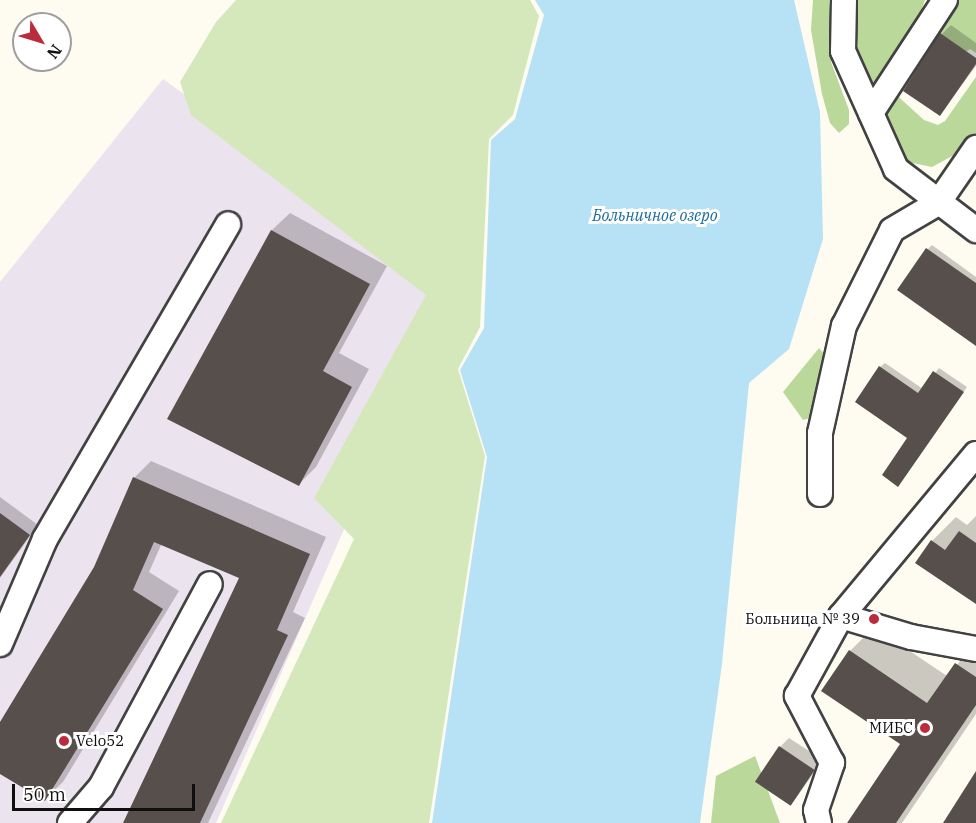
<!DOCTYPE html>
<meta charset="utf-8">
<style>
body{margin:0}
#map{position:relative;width:976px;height:823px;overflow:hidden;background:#fefbf1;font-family:"IBM Plex Serif",serif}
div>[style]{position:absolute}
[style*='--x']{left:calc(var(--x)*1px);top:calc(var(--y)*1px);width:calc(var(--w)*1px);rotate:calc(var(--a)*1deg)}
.industrial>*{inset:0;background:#ebe3ed}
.green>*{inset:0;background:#d5e8bb}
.forest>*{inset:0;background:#bbd89b}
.water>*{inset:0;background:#b7e1f4}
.shadow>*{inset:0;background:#0003}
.building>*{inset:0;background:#574f4b;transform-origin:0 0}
.roads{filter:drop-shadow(2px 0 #424242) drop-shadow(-2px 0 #424242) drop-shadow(0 2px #424242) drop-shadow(0 -2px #424242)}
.minor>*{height:24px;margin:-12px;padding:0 12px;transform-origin:12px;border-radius:12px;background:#fff}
.dots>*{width:16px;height:16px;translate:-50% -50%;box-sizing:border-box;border:3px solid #fff;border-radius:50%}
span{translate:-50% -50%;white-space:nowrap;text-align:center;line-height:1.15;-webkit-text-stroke:6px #fff;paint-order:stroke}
.poi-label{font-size:15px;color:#0f0f0f}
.right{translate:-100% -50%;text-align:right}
.left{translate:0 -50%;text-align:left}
.water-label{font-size:16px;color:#1c6d9c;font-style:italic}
.north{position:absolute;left:12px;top:12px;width:60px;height:60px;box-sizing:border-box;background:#fff;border:2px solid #9f9f9f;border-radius:50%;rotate:128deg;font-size:16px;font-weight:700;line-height:24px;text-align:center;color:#0f0f0f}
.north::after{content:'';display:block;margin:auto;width:21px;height:27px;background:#ba2b3c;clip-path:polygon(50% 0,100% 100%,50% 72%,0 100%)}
.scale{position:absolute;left:12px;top:784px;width:183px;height:27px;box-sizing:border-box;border:3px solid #0f0f0f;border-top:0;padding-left:8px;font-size:18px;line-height:21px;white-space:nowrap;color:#0f0f0f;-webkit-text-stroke:4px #fff;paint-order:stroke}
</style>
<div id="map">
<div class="industrial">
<div style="clip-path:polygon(163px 79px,450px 286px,216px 823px,0 823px,0 282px)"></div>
</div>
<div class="green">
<div style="clip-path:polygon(236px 0,530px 0,539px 16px,513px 115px,489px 139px,480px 327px,458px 369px,485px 456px,429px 823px,221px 823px,354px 539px,314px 498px,426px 295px,191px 115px,180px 82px,216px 22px)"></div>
</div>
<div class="forest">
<div style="clip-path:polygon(813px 0,839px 0,831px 34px,831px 62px,849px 110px,849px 124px,839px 133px,830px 123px,822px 94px,811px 30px)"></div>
<div style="clip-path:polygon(854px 0,925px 0,892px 91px,924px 120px,938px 125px,945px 121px,976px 77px,976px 136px,967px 148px,932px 167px,908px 162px,895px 152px,852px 78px)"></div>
<div style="clip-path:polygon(940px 0,976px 0,976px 53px,970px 49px,935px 74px,924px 70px,920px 46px)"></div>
<div style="clip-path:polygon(819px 348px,840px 373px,822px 415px,803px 420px,783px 392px)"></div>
<div style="clip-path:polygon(755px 756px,780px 823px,711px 823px,716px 776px)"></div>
</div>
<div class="water">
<div style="clip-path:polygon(535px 0,794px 0,820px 112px,823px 239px,789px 349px,749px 383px,722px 664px,700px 823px,432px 823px,487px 457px,460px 370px,484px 328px,491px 140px,515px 119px,544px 15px)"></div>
</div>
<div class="shadow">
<div style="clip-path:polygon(951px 25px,976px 43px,976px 66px,940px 114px,942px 34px)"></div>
<div style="clip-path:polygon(290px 213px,387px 266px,339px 353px,369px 369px,316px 467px,299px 484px,170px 418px,272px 230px)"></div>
<div style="clip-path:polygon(932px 245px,976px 277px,976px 343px,928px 249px)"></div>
<div style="clip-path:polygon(885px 363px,923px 389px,939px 368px,967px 387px,902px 480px,909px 437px,880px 367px)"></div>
<div style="clip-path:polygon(151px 461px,326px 537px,293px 612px,305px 618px,208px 823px,125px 823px,241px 578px,162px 543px,149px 572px,179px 591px,63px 782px,45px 799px,0 772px,0 725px,96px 568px,134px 478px)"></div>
<div style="clip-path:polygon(0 497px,38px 525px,0 578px)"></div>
<div style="clip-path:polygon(976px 516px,976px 602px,932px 541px,956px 517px,967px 525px)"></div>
<div style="clip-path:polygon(874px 627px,947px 676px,976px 643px,976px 714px,902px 823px,849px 823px,902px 744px,850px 651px)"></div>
<div style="clip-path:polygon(789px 738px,823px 760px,791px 805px,780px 747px)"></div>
</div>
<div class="building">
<div style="clip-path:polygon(940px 33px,976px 58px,976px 64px,940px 116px,903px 91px)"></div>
<div style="clip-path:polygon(271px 230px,370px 284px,323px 371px,352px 387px,299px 486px,167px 419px)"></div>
<div style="clip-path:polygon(926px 248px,976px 283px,976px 346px,897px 290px)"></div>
<div style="clip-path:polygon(879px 366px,918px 393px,933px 371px,964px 392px,898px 487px,882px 475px,907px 438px,855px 402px)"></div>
<div style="clip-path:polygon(133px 477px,310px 554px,277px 630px,288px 635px,200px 823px,123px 823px,239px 578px,154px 542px,133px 590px,163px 609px,45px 801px,0 774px,0 722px,94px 567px)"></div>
<div style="clip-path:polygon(0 513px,30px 535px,0 577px)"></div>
<div style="clip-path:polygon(959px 531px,976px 543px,976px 604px,915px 563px,931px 540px,945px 550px)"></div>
<div style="clip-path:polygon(849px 650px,927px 703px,955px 663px,976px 677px,976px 705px,896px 823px,847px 823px,900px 744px,821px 691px)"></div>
<div style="left:779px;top:746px;width:43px;height:43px;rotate:34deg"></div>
<div style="clip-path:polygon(976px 771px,976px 823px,943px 823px)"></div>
</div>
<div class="roads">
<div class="minor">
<div style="--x:844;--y:0;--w:51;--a:91.1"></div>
<div style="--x:843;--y:51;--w:129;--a:65.8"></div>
<div style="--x:896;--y:169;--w:101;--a:37.3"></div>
<div style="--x:871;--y:113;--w:135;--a:-56.8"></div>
<div style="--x:976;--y:454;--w:211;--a:129.8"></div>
<div style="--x:841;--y:616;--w:73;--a:16.7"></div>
<div style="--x:911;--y:637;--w:66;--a:10.5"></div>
<div style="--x:820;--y:494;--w:61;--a:-90"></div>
<div style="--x:820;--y:433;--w:110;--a:-77.4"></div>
<div style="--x:844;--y:326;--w:107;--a:-63.4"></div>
<div style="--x:892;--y:230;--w:53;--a:-30.4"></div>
<div style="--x:938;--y:203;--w:67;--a:-55.4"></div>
<div style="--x:0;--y:644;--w:114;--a:-66.8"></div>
<div style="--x:45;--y:539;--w:364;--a:-59.8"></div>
<div style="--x:70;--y:823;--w:48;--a:-49.3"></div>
<div style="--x:101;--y:787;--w:230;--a:-61.8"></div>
<div style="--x:819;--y:823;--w:13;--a:-103"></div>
<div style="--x:816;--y:810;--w:50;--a:-71.2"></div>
<div style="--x:832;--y:763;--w:76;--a:-117.6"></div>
<div style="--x:797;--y:696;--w:91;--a:-61.2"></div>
</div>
</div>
<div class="dots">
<div style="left:874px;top:619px;background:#ba2b3c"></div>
<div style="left:925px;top:728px;background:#ba2b3c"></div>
<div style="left:64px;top:741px;background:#ba2b3c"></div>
</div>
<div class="poi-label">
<span class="right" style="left:860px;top:619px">Больница № 39</span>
<span class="right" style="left:913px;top:728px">МИБС</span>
<span class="left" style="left:76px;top:741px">Velo52</span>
</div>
<div class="water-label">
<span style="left:655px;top:215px">Больничное озеро</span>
</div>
<div class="north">N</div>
<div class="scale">50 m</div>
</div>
